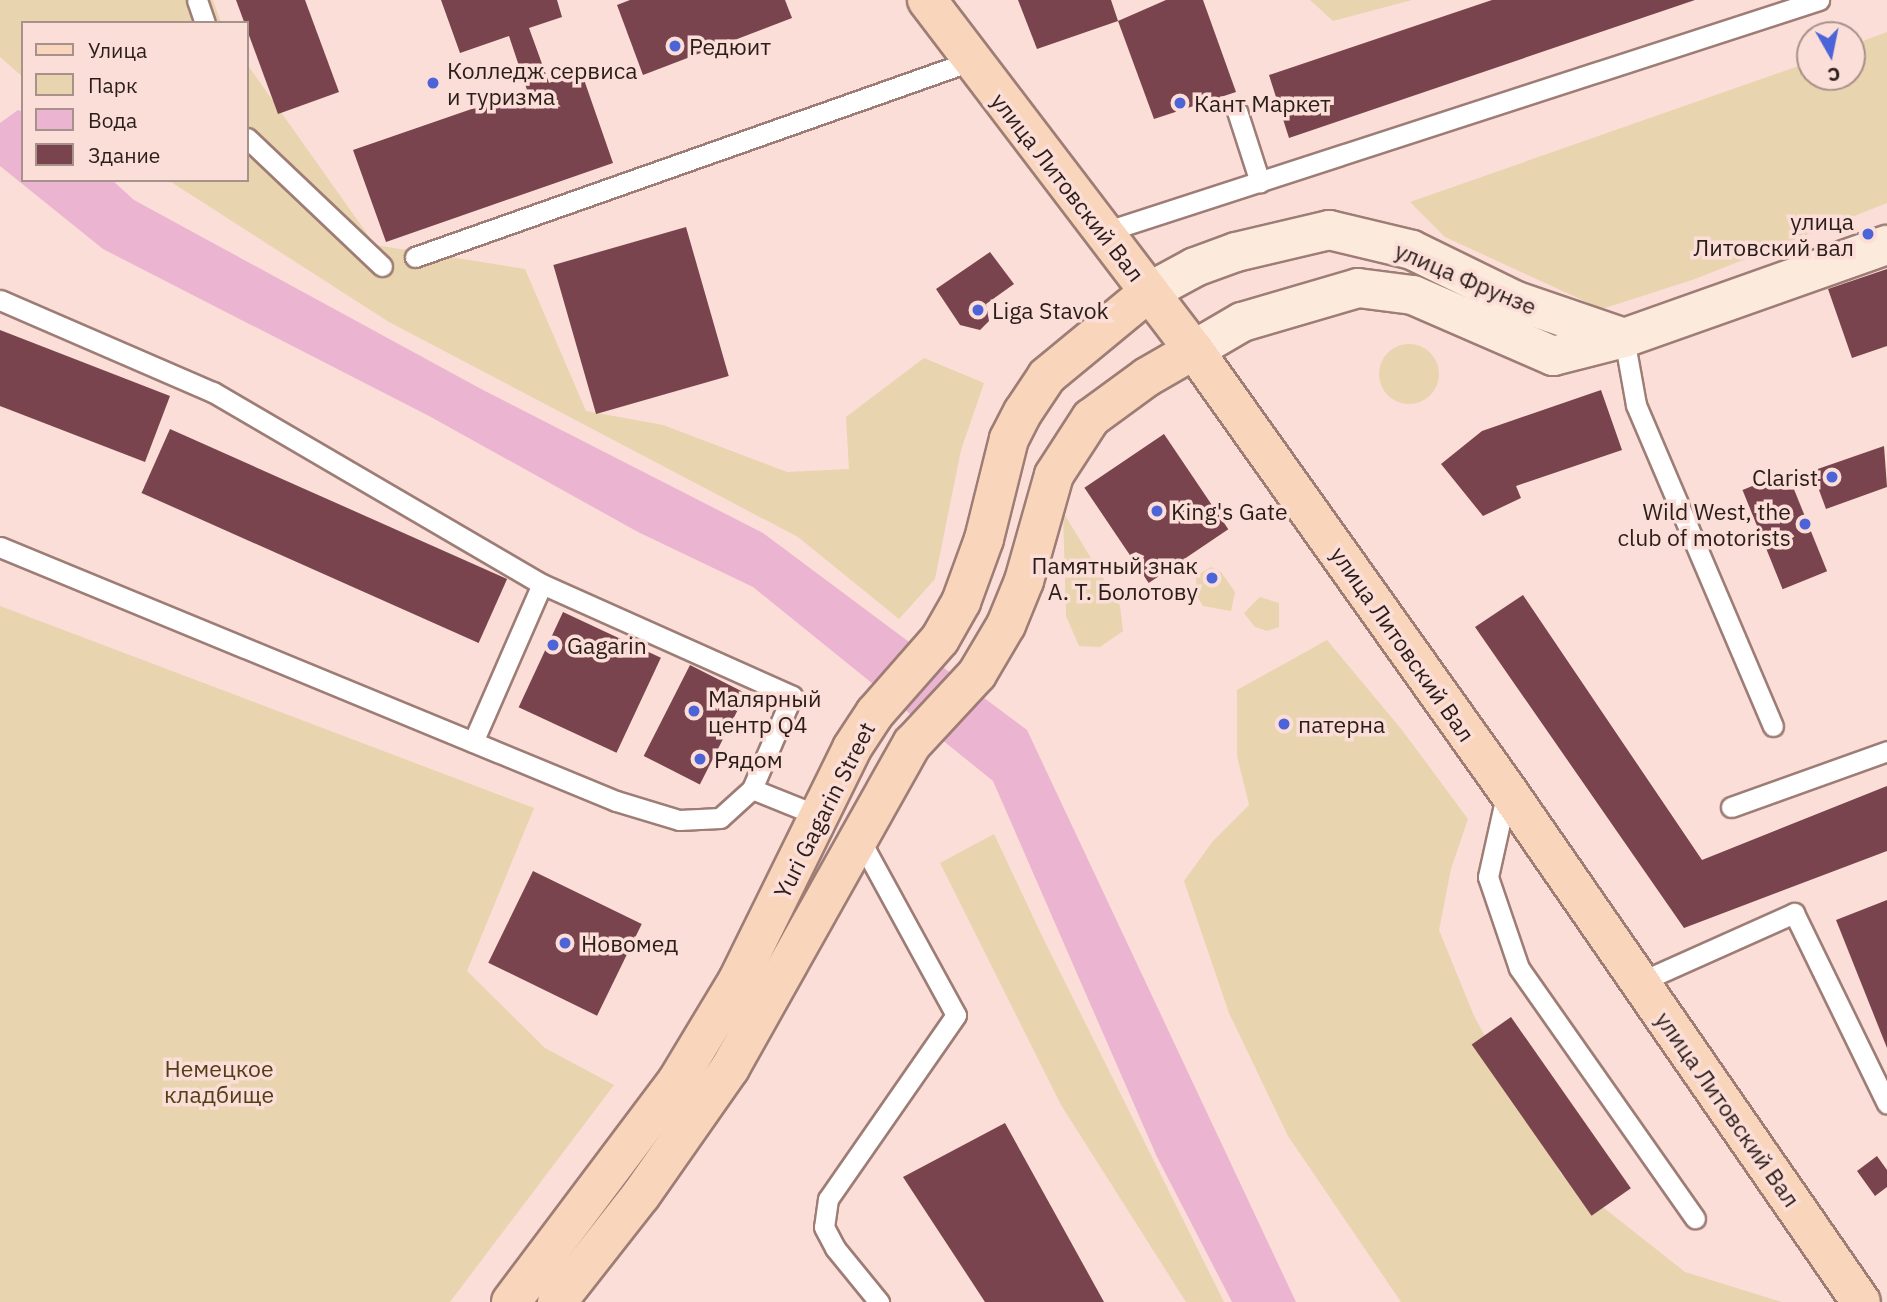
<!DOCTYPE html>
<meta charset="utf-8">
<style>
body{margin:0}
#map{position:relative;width:1887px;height:1302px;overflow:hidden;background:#fbded7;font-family:"IBM Plex Sans",sans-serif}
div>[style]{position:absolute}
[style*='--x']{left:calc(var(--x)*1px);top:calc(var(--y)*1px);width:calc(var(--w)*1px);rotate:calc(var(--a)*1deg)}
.green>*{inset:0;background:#e8d4af}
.round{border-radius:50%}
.water>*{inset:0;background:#ebb5d2}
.building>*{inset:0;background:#79444d;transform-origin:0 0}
.roads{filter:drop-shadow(2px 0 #9d7d75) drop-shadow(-2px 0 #9d7d75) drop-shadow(0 2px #9d7d75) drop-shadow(0 -2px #9d7d75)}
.service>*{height:19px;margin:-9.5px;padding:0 9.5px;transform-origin:9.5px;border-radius:9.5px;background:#fff}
.secondary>*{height:38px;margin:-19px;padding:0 19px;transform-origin:19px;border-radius:19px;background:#fcebdd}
.primary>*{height:38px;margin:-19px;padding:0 19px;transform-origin:19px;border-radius:19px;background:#f9d6bb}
.dots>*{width:19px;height:19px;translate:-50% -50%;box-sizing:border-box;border:4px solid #fbded7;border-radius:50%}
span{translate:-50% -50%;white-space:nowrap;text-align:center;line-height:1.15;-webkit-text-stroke:7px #fbded7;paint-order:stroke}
.poi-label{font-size:23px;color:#2a1d1a}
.left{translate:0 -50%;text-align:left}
.right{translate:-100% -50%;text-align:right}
.street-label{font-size:23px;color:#2a1d1a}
.park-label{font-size:23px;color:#523f17}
.legend{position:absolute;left:21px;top:21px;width:228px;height:161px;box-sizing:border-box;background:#fbded7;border:2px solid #a7918b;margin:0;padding:9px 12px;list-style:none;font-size:21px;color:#2a1d1a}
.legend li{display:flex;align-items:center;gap:14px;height:35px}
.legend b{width:35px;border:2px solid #a7918b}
.north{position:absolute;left:1796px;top:21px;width:70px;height:70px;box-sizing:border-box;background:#fbded7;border:2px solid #a7918b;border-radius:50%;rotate:171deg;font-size:19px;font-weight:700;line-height:28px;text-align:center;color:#2a1d1a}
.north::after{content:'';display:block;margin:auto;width:24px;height:32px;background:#4d64d8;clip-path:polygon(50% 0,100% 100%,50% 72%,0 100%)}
</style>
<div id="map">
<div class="green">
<div style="clip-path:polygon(0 0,213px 0,221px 23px,23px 23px,23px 77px,0 57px)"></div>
<div style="clip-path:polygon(1310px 0,1412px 0,1333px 21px)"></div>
<div style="clip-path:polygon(1887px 32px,1887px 203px,1695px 279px,1602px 309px,1445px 237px,1410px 202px,1810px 62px,1810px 77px,1852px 77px,1852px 45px)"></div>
<div style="clip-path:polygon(247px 64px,375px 245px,525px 269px,586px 411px,663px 425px,787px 472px,849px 469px,846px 417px,924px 358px,984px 383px,961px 450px,935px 579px,899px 619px,798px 537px,389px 322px,168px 180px,247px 180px)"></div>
<div class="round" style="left:1379px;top:344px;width:60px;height:60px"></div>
<div style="clip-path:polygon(1063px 512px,1120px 606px,1123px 631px,1100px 647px,1079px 646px,1066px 616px)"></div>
<div style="clip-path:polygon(1211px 567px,1221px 572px,1235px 592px,1231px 611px,1203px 606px,1197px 596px,1196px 576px)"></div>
<div style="clip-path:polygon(1260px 597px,1279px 603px,1279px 627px,1267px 631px,1255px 627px,1244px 613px)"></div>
<div style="clip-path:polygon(0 606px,534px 808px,467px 971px,545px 1048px,614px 1085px,450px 1302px,0 1302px)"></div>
<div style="clip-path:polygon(1327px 640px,1402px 730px,1468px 819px,1451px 869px,1439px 930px,1474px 1016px,1561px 1174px,1685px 1272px,1782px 1302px,1401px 1302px,1288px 1136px,1229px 1013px,1184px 881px,1213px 841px,1249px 805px,1237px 756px,1237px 690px)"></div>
<div style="clip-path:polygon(994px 834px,1043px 938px,1224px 1302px,1186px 1302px,1061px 1105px,940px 863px)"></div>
</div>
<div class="water">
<div style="clip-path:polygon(18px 110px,23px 112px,23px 180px,112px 180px,134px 200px,483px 390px,763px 533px,1027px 730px,1296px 1302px,1232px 1302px,1157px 1157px,993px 781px,753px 587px,638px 532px,429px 416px,103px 249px,0 166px,0 123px)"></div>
</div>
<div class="building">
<div style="clip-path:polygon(236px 0,305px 0,339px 92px,278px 114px)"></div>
<div style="clip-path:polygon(441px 0,557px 0,562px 17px,529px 28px,549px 83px,581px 71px,613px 163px,386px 242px,353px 150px,527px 90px,509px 36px,460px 53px)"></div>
<div style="clip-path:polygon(630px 0,785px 0,792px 18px,643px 75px,617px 5px)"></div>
<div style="clip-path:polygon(1018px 0,1111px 0,1118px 21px,1037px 49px)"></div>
<div style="clip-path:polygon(1166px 0,1203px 0,1236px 92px,1154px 119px,1118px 21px)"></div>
<div style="clip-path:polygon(1492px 0,1695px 0,1289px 138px,1269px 75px)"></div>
<div style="left:686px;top:227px;width:155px;height:138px;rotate:74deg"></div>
<div style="clip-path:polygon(990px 252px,1014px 284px,986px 304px,989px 321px,980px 330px,960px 325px,936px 289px)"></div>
<div style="clip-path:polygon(1887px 269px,1887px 346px,1852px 358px,1828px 289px)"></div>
<div style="clip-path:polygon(0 330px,170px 396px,145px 462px,0 406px)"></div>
<div style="clip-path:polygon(1601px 390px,1622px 450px,1516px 486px,1521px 498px,1483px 516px,1441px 464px,1482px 431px)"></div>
<div style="left:170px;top:429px;width:369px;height:70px;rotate:24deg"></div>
<div style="left:1164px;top:434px;width:115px;height:96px;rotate:56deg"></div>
<div style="clip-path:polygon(1884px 446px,1887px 487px,1826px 509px,1812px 471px)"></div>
<div style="left:1787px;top:472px;width:107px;height:48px;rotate:68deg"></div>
<div style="clip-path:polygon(1523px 595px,1702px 860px,1887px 786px,1887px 851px,1684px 928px,1475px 627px)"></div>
<div style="left:563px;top:612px;width:108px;height:105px;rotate:25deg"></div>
<div style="left:690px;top:665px;width:63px;height:102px;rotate:27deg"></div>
<div style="left:533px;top:871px;width:121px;height:102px;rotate:26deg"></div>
<div style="clip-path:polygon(1887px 900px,1887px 1048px,1836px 920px)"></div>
<div style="left:1511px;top:1017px;width:209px;height:48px;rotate:55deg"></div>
<div style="clip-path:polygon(1005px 1123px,1104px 1302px,985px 1302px,903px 1177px)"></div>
<div style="clip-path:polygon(1877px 1156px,1887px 1170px,1887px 1187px,1875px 1196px,1857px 1171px)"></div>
</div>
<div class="roads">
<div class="service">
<div style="--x:197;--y:0;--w:24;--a:71"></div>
<div style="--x:1237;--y:111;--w:75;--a:72.1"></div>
<div style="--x:247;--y:138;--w:186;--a:43.5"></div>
<div style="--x:1101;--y:233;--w:755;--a:-17.98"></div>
<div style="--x:415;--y:257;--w:590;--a:-19.42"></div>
<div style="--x:0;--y:300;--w:232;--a:23.4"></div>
<div style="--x:213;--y:392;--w:381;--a:30.3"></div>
<div style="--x:542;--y:584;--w:274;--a:24.1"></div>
<div style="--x:792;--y:696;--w:101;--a:113.3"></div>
<div style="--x:752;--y:789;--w:43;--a:137.8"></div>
<div style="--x:720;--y:818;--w:41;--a:177.2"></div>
<div style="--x:679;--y:820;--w:66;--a:-163.2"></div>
<div style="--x:616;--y:801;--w:666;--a:-157.59"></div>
<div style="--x:1624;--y:338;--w:68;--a:79.8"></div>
<div style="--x:1636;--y:405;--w:349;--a:66.9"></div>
<div style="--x:473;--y:742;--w:172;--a:-66.4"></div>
<div style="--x:752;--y:789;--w:72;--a:21.9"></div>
<div style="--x:1507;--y:791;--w:88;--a:102.5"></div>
<div style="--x:1488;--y:877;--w:96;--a:71.2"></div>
<div style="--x:1519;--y:968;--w:306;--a:54.9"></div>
<div style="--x:1731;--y:807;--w:166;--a:-19.7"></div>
<div style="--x:858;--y:836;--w:204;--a:61.3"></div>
<div style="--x:956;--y:1015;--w:224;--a:124.8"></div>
<div style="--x:828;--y:1199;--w:28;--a:98"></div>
<div style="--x:824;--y:1227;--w:24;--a:62"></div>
<div style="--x:835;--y:1248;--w:70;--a:50.8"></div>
<div style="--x:1640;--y:982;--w:169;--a:-24.1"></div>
<div style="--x:1794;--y:913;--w:212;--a:64"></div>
</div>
<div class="secondary">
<div style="--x:1149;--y:292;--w:52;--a:-28.5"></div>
<div style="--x:1195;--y:267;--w:44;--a:-20.1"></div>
<div style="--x:1236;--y:252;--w:96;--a:-13.3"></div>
<div style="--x:1329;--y:230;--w:85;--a:13.5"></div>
<div style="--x:1412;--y:250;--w:116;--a:26.1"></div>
<div style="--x:1516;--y:301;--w:114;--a:18.9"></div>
<div style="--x:1194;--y:350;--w:56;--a:-30.3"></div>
<div style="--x:1242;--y:322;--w:121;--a:-16.3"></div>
<div style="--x:1358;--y:288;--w:55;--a:7.3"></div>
<div style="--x:1413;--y:295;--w:153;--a:23.5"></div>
<div style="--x:1553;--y:356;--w:73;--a:-14.2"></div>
<div style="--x:1624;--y:338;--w:279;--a:-19.5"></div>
</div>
<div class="primary">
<div style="--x:927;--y:0;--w:440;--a:52.7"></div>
<div style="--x:1194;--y:350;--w:540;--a:54.57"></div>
<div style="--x:1507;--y:790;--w:622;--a:55.34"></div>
<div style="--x:511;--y:1302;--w:276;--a:-53.1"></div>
<div style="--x:677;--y:1081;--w:118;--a:-58.9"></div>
<div style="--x:738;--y:980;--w:258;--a:-63.8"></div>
<div style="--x:852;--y:748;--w:42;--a:-56.7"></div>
<div style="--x:875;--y:713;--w:98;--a:-48.7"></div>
<div style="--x:940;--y:639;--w:43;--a:-60.4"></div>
<div style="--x:961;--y:602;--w:67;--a:-69.9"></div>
<div style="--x:984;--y:539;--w:103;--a:-76"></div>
<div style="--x:1009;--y:439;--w:30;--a:-63"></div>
<div style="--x:1023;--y:412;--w:43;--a:-56.3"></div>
<div style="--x:1047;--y:376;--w:132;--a:-39.5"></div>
<div style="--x:557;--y:1302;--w:136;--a:-51.9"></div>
<div style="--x:641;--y:1195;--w:155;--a:-55"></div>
<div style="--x:730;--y:1068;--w:372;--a:-60.7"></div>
<div style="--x:912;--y:744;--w:96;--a:-47.1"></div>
<div style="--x:977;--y:674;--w:57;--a:-59.4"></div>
<div style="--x:1006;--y:625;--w:48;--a:-67.8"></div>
<div style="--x:1024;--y:581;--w:110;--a:-74.2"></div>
<div style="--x:1054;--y:475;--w:68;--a:-57"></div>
<div style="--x:1091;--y:418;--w:69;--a:-36.2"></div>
<div style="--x:1147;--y:377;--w:54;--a:-29.9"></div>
</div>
</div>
<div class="dots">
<div style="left:675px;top:46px;background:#4d64d8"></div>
<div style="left:433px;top:83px;background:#4d64d8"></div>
<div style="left:1180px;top:103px;background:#4d64d8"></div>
<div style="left:1868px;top:234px;background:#4d64d8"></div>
<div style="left:978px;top:310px;background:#4d64d8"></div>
<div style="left:1832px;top:477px;background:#4d64d8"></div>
<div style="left:1157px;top:511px;background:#4d64d8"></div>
<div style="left:1805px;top:524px;background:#4d64d8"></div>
<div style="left:1212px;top:578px;background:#4d64d8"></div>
<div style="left:553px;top:645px;background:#4d64d8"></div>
<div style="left:694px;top:711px;background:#4d64d8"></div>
<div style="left:1284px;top:724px;background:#4d64d8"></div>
<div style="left:700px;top:759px;background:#4d64d8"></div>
<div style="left:565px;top:943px;background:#4d64d8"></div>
</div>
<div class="poi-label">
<span class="left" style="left:689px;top:46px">Редюит</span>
<span class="left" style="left:447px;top:83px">Колледж сервиса<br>и туризма</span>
<span class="left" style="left:1194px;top:103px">Кант Маркет</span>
<span class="right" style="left:1854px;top:234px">улица<br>Литовский вал</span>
<span class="left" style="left:992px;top:310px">Liga Stavok</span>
<span class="right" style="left:1818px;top:477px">Clarist</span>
<span class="left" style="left:1171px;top:511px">King's Gate</span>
<span class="right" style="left:1791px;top:524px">Wild West, the<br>club of motorists</span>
<span class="right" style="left:1198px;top:578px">Памятный знак<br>А. Т. Болотову</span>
<span class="left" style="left:567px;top:645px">Gagarin</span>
<span class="left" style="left:708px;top:711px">Малярный<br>центр Q4</span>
<span class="left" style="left:1298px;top:724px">патерна</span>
<span class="left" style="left:714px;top:759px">Рядом</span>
<span class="left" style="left:581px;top:943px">Новомед</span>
</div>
<div class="street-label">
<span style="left:1068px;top:187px;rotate:52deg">улица Литовский Вал</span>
<span style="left:1466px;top:278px;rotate:23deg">улица Фрунзе</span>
<span style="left:1403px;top:644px;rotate:55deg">улица Литовский Вал</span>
<span style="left:824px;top:810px;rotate:-63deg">Yuri Gagarin Street</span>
<span style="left:1728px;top:1109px;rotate:55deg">улица Литовский Вал</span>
</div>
<div class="park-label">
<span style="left:219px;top:1081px">Немецкое<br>кладбище</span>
</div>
<ul class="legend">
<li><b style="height:9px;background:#f9d6bb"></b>Улица</li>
<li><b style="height:19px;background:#e8d4af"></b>Парк</li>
<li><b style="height:19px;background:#ebb5d2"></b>Вода</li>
<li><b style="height:19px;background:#79444d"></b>Здание</li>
</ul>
<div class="north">С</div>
</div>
